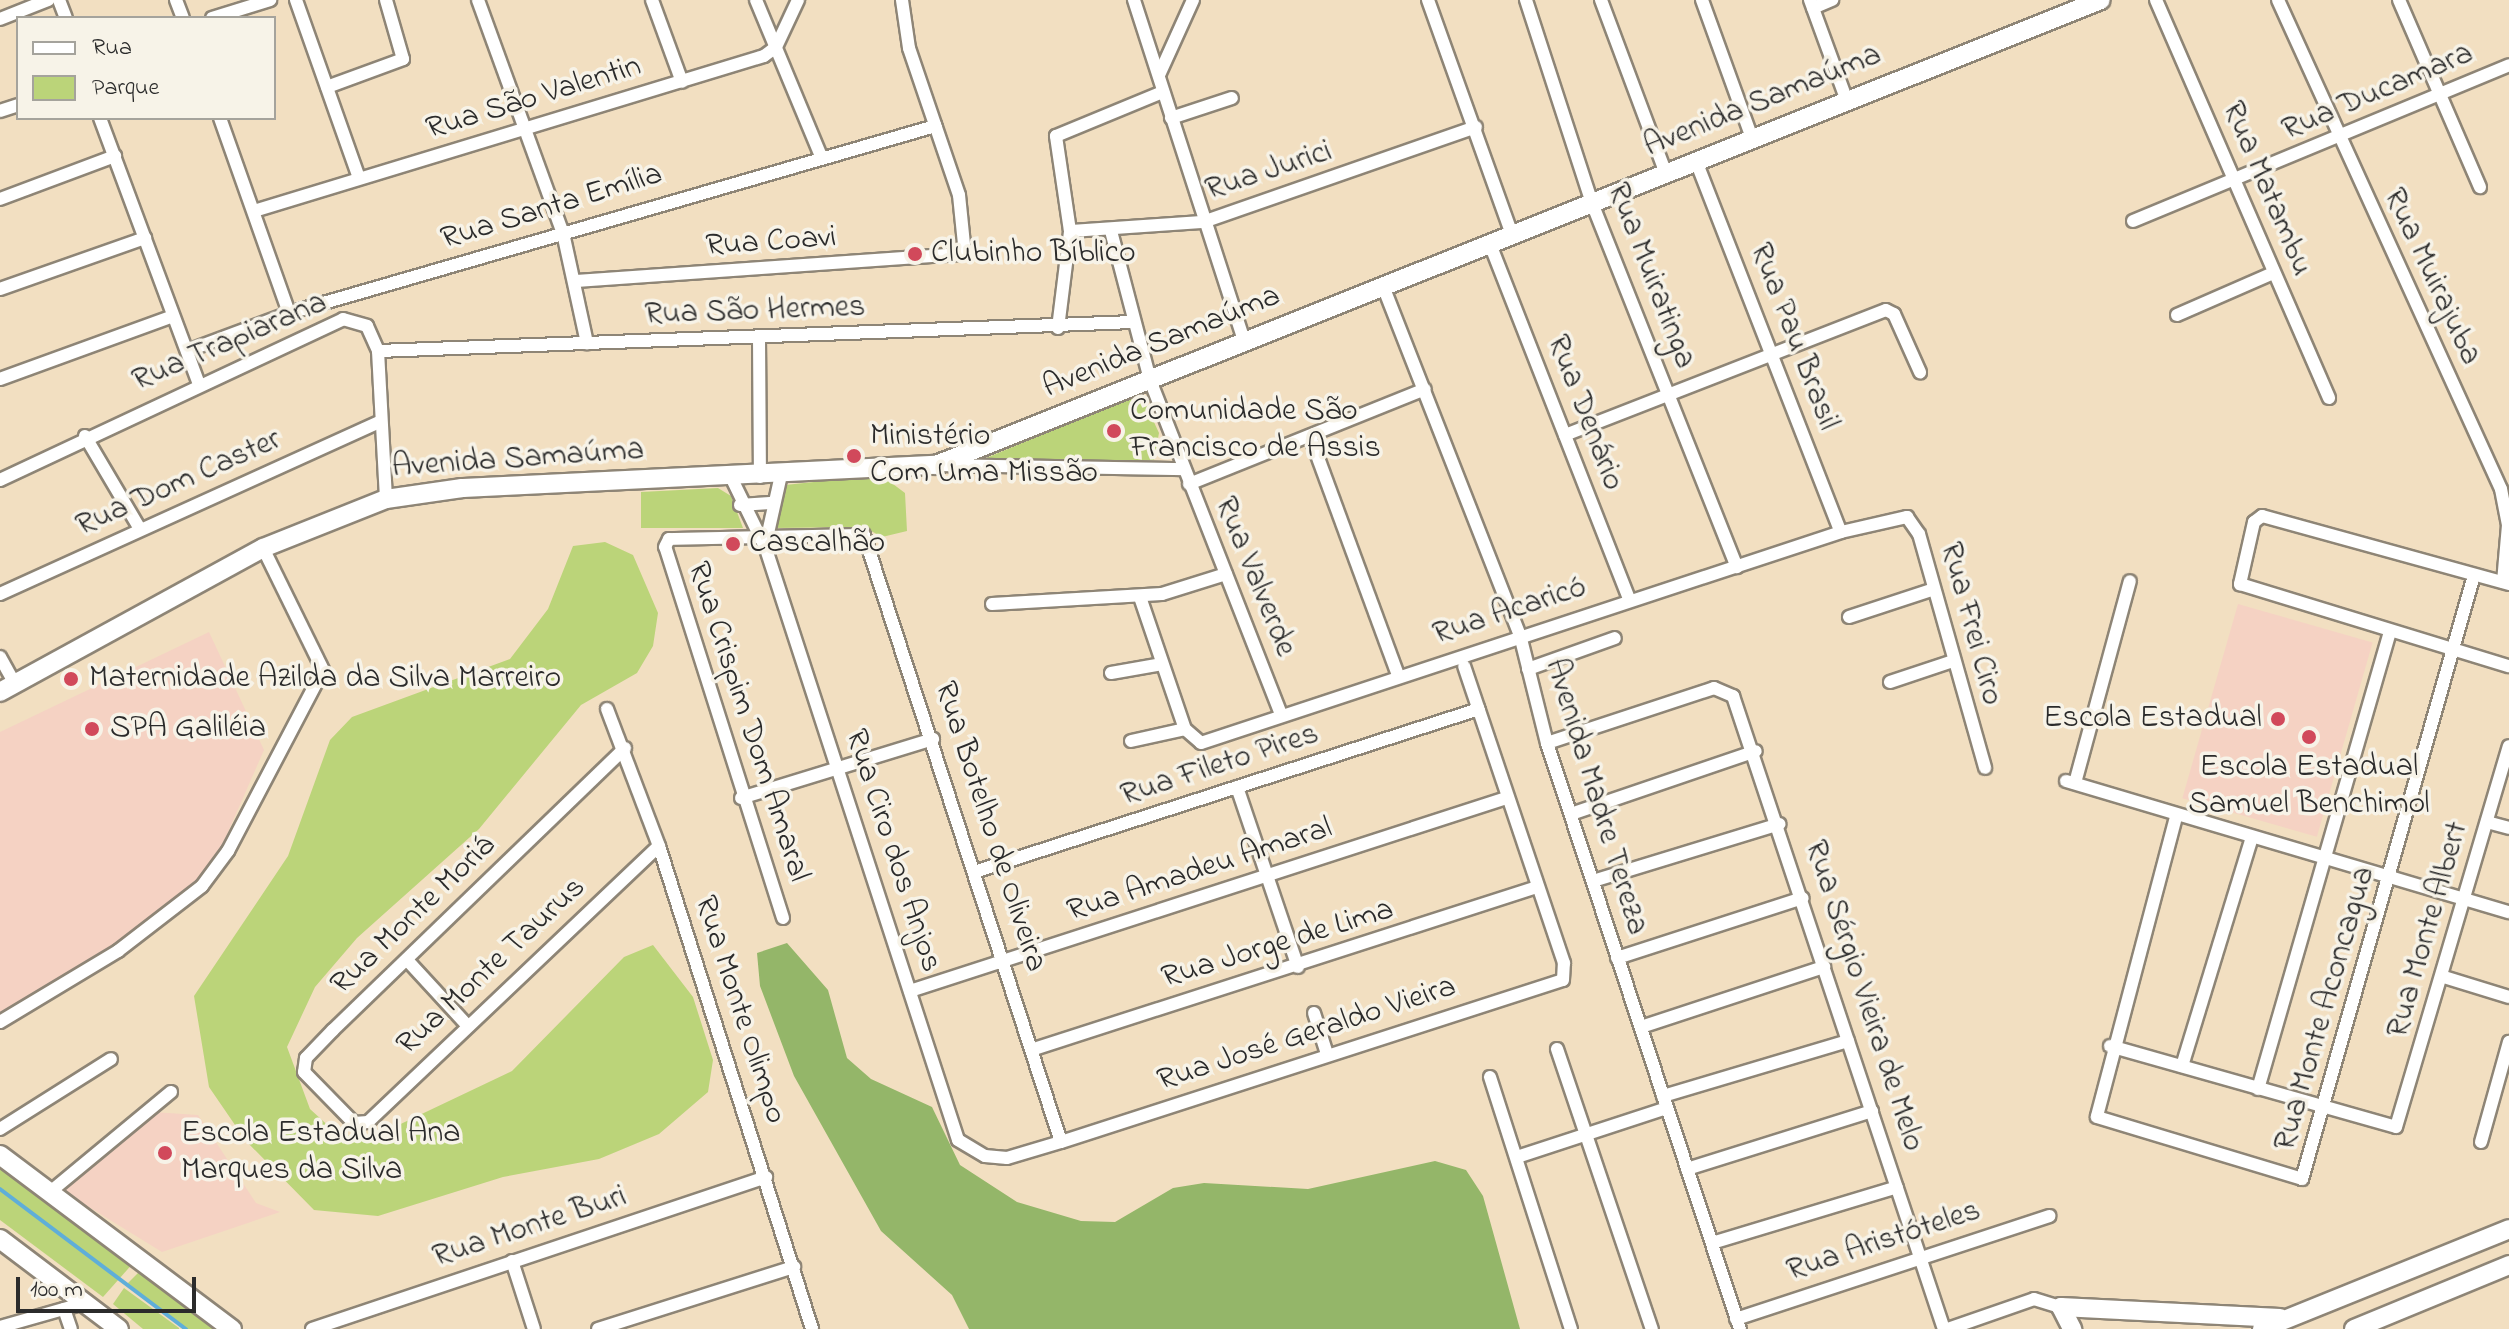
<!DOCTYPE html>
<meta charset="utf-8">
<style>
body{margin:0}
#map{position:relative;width:2509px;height:1329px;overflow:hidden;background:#f2dfc1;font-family:"Indie Flower",sans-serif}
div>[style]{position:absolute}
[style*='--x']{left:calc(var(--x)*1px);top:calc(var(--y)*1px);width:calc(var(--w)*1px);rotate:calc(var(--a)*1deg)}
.built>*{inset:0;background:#f5d2c3;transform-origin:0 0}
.green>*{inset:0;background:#bbd479}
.forest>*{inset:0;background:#94b669}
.stream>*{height:4px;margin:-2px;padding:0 2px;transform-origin:2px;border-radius:2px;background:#5faed9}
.roads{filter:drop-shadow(2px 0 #8e8576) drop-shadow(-2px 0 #8e8576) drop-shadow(0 2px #8e8576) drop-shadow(0 -2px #8e8576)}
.street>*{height:12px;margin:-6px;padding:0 6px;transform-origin:6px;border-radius:6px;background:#fff}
.secondary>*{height:18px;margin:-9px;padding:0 9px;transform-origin:9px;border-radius:9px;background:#fff}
.dots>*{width:22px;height:22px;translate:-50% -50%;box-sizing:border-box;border:4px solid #f7f3e8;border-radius:50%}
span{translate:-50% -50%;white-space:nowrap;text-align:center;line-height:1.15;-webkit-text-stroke:7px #f7f3e8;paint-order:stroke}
.street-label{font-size:32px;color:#2b2b2b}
.poi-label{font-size:32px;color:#2b2b2b}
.left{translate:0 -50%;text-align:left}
.right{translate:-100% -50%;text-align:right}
.legend{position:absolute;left:16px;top:16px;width:260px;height:104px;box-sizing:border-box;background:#f7f3e8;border:2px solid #a5a39c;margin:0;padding:10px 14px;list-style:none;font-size:24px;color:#2b2b2b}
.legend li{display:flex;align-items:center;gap:16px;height:40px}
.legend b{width:40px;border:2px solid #a5a39c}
.scale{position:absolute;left:16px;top:1277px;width:180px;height:36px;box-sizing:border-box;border:4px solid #2b2b2b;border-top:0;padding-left:10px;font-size:24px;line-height:28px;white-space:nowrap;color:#2b2b2b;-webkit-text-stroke:6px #f7f3e8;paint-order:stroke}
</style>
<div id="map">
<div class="built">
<div style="left:2238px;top:604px;width:140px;height:202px;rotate:16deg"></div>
<div style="clip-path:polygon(209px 632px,264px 750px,217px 857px,197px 883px,119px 943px,0 1016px,0 732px)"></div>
<div style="clip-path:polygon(153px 1112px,198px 1115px,256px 1203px,280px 1212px,162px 1252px,63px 1191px)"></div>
</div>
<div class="green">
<div style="clip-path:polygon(1141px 394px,1159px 433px,1154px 460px,1035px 465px,986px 458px)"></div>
<div style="clip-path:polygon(881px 475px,905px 493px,907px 531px,882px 537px,864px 527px,773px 528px,785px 485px)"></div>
<div style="clip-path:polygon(718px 488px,731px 496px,743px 528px,641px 528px,641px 492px)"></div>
<div style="clip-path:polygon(605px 542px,633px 555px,658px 613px,653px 646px,637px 673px,581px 705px,479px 829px,357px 938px,315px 987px,287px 1047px,310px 1109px,334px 1131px,367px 1140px,512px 1071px,624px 957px,653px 945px,693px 997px,713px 1060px,708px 1092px,659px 1134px,599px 1159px,503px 1177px,378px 1216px,314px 1210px,246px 1141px,209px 1087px,194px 996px,288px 856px,330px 740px,352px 717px,510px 659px,548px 609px,573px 546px)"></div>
<div style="clip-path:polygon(0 1168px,135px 1261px,103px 1297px,0 1220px)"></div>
<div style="clip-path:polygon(143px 1268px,200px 1315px,214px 1329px,183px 1329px,127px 1284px)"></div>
<div style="clip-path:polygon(124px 1288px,179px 1328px,179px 1329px,143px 1329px,113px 1304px)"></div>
</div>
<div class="forest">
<div style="clip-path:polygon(787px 943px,828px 990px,847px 1058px,871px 1079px,932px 1107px,960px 1165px,1017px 1202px,1081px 1221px,1115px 1222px,1173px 1188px,1204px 1183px,1308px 1189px,1435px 1161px,1466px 1170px,1483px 1196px,1520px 1329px,969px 1329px,952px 1295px,881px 1231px,794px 1076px,760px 986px,757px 953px)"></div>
</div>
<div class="stream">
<div style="--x:0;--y:1189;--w:233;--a:37"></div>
</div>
<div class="roads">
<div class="street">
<div style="--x:59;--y:0;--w:19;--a:69"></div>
<div style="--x:176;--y:0;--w:19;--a:69"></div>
<div style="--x:296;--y:0;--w:189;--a:70.5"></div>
<div style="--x:478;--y:0;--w:248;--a:70"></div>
<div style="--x:563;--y:233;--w:113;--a:77.7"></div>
<div style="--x:652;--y:0;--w:87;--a:69.9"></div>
<div style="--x:756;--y:0;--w:167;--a:67.4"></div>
<div style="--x:1134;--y:0;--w:358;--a:72.1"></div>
<div style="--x:1428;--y:0;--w:250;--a:70.3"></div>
<div style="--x:1526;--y:0;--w:213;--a:72"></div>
<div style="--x:1592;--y:203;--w:392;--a:68.3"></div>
<div style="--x:1601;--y:0;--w:186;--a:69.5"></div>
<div style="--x:1702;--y:0;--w:147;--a:70.1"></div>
<div style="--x:1810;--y:0;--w:108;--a:69.9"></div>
<div style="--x:2156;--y:0;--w:434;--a:66.5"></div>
<div style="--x:2278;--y:0;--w:537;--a:65.49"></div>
<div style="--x:2501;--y:489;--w:37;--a:79"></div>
<div style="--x:2508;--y:525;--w:57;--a:95"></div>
<div style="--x:2399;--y:0;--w:204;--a:66.6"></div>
<div style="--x:1813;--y:8;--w:21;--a:-23"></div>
<div style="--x:212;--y:18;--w:61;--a:-17.2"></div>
<div style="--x:0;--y:19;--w:52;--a:-21.6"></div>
<div style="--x:1159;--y:75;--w:82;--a:-65.6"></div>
<div style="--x:327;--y:87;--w:81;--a:-20.2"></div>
<div style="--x:403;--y:59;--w:61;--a:-106.1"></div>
<div style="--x:0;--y:111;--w:19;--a:-18"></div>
<div style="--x:100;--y:118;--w:282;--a:69.6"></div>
<div style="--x:220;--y:118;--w:207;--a:70.5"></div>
<div style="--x:1171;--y:118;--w:64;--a:-18.2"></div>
<div style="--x:1696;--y:161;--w:398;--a:68.7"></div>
<div style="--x:0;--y:199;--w:123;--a:-20.5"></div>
<div style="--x:254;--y:211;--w:533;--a:-16.91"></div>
<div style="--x:764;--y:56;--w:15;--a:-37"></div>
<div style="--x:776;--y:47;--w:52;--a:-64.9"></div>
<div style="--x:2133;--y:221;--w:407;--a:-22.5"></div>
<div style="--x:1070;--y:231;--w:133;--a:-3.9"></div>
<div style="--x:1203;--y:222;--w:289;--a:-19.2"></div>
<div style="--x:1111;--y:231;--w:154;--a:75.3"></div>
<div style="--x:1150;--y:380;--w:359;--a:68.6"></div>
<div style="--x:1490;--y:244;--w:383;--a:68.6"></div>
<div style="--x:575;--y:281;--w:391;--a:-4"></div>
<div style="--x:965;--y:254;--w:59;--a:-95.8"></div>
<div style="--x:959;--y:195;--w:155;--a:-108.8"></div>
<div style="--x:909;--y:48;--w:49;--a:-98.3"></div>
<div style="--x:1383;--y:286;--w:375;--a:68.6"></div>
<div style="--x:1520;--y:635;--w:111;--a:76"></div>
<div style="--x:1547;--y:743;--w:617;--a:71.77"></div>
<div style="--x:0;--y:289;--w:154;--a:-19.4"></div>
<div style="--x:2177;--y:315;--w:105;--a:-23.6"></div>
<div style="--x:1058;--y:328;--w:98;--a:-82.9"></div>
<div style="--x:1070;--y:231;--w:96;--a:-98.4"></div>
<div style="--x:1056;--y:136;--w:116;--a:-22.4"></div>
<div style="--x:759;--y:338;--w:139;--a:89.6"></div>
<div style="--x:187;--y:351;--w:109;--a:-20.4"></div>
<div style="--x:289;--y:313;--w:673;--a:-16.14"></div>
<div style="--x:378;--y:351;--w:756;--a:-2.2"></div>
<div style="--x:0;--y:379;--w:184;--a:-20"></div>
<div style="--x:1565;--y:435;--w:344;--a:-21.3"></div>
<div style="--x:1886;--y:310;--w:9;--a:27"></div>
<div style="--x:1894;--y:314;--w:64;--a:65.9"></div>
<div style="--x:85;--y:436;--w:108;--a:59.4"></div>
<div style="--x:1310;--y:436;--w:255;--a:69.8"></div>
<div style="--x:943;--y:465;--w:239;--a:1"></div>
<div style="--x:731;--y:477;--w:80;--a:64.1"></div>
<div style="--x:766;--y:549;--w:621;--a:72"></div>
<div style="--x:958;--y:1140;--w:31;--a:31"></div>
<div style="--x:985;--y:1156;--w:22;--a:5"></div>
<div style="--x:1007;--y:1158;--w:56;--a:-16.5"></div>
<div style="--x:1061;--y:1142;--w:527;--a:-17.89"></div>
<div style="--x:1563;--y:980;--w:17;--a:-87"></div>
<div style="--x:1564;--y:963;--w:313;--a:-108.6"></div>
<div style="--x:0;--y:480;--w:379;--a:-25.1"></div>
<div style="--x:343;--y:319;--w:25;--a:16"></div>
<div style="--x:367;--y:326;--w:27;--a:66"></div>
<div style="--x:378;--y:351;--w:148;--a:86.9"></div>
<div style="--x:1189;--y:484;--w:254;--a:-21.9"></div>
<div style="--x:740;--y:505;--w:30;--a:-4"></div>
<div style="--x:766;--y:542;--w:69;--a:-77.4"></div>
<div style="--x:2509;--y:584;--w:256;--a:-164.6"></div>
<div style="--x:2262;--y:516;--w:10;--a:143"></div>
<div style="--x:2254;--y:522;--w:64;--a:102.7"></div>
<div style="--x:2240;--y:584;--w:281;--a:17"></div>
<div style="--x:0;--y:594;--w:417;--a:-24.4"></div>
<div style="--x:1140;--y:597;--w:139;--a:71.2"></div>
<div style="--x:1185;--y:729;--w:21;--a:41"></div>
<div style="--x:1201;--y:743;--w:674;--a:-18.25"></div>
<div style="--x:1841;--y:532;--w:68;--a:-12.8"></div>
<div style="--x:1907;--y:517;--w:21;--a:55"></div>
<div style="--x:1919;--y:534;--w:243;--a:74.2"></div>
<div style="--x:992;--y:604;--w:170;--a:-3.4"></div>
<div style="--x:1162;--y:594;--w:67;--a:-17.4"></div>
<div style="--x:1849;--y:617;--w:89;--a:-18.2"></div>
<div style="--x:0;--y:657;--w:31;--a:61"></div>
<div style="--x:1528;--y:669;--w:92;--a:-19.6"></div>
<div style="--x:1111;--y:673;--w:52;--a:-10"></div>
<div style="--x:1890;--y:682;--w:66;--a:-18.4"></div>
<div style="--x:607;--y:709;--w:147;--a:69.2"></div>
<div style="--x:659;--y:846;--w:507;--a:72.42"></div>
<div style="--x:1131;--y:741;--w:55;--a:-12.5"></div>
<div style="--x:1547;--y:743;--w:176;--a:-18.2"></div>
<div style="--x:1714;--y:688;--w:21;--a:23"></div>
<div style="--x:1733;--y:696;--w:667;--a:71.57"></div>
<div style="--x:625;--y:748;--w:406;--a:136"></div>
<div style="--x:333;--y:1030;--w:39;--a:134"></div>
<div style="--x:306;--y:1058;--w:14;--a:98"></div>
<div style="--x:304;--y:1072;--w:71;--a:45.6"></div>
<div style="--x:354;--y:1123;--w:14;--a:-4"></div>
<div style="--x:368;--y:1122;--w:401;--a:-43.5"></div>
<div style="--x:2066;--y:781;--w:462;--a:16.5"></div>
<div style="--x:2075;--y:783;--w:209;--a:-74.8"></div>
<div style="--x:1237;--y:787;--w:190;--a:71.3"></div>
<div style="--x:741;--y:798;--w:201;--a:-17.1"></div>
<div style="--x:1571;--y:814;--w:195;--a:-18.8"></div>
<div style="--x:2176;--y:817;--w:310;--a:104.8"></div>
<div style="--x:2097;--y:1117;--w:214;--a:16.8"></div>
<div style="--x:2302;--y:1179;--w:628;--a:-74.1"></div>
<div style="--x:2487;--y:822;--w:23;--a:15"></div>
<div style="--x:977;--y:871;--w:527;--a:-17.89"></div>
<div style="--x:1593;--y:881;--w:195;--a:-17"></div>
<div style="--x:783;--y:918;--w:389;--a:-107.6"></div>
<div style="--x:665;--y:547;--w:9;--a:-63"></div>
<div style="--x:669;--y:539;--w:195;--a:-1.2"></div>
<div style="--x:864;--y:535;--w:638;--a:72.02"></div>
<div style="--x:1617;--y:958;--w:195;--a:-17.9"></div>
<div style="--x:408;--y:961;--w:86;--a:47.4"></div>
<div style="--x:2444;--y:977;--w:68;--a:17.1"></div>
<div style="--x:910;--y:991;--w:626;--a:-17.94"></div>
<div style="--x:1314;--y:1013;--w:43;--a:72.4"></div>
<div style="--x:0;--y:1022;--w:138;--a:-31"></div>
<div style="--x:118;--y:951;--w:106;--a:-37.7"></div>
<div style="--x:202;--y:886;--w:44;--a:-53.4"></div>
<div style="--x:228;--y:851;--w:204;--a:-62.3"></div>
<div style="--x:323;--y:670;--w:136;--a:-116.2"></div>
<div style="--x:1641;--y:1027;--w:193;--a:-18.2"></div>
<div style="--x:2110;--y:1046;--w:297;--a:15.8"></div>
<div style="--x:2396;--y:1127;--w:397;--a:-73.5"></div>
<div style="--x:1034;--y:1049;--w:528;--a:-17.85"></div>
<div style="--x:1557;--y:1049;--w:296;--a:71.3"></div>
<div style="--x:2182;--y:1066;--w:239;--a:-73"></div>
<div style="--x:1490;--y:1077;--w:265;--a:72.2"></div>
<div style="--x:2258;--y:1089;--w:475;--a:-73.9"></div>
<div style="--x:1663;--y:1096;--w:193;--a:-16.6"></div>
<div style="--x:0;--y:1129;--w:131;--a:-32.2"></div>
<div style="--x:2481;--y:1142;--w:104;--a:-74.4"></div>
<div style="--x:1517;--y:1157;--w:158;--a:-18.1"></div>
<div style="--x:1687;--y:1169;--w:194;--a:-17.4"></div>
<div style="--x:50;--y:1192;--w:157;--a:-39.6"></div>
<div style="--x:1712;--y:1243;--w:193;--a:-16.8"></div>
<div style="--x:512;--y:1261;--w:71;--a:72.1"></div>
<div style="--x:64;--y:1309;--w:21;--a:71"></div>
<div style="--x:1736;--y:1319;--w:330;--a:-18.2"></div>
<div style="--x:0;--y:1327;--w:88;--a:-15.8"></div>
<div style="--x:312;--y:1329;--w:479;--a:-18.5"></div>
<div style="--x:598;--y:1329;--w:206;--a:-17.6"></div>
<div style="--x:1948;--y:1329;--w:91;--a:-19.2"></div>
<div style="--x:2034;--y:1299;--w:28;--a:17"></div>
</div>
<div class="secondary">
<div style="--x:0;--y:692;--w:300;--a:-28.7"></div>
<div style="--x:263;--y:548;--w:132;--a:-21.7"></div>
<div style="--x:386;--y:499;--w:77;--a:-8.2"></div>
<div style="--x:462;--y:488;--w:475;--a:-2.8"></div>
<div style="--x:936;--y:465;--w:1254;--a:-21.76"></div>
<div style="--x:0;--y:1155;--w:290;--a:36.9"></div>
<div style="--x:0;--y:1239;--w:149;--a:37.1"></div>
<div style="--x:2061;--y:1307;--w:219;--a:2.9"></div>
<div style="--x:2061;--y:1307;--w:25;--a:63"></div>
<div style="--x:2262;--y:1329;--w:266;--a:-22"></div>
<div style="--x:2354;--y:1329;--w:168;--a:-22.4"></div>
</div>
</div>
<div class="dots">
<div style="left:915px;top:254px;background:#d1495b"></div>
<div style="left:1114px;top:431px;background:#d1495b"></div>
<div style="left:854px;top:456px;background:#d1495b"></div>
<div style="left:733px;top:544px;background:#d1495b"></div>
<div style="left:71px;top:679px;background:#d1495b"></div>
<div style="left:2278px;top:719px;background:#d1495b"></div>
<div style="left:92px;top:729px;background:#d1495b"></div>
<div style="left:2309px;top:737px;background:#d1495b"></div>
<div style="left:165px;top:1153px;background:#d1495b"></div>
</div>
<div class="street-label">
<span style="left:2378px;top:93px;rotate:-23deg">Rua Ducamara</span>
<span style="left:534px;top:99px;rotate:-17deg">Rua São Valentin</span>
<span style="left:1763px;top:102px;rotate:-22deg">Avenida Samaúma</span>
<span style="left:1269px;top:172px;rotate:-18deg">Rua Jurici</span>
<span style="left:2266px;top:189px;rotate:67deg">Rua Matambu</span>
<span style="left:552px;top:208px;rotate:-17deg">Rua Santa Emília</span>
<span style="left:771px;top:243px;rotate:-4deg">Rua Coavi</span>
<span style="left:1650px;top:276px;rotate:69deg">Rua Muiratinga</span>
<span style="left:2431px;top:277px;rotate:65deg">Rua Muirajuba</span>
<span style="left:755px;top:312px;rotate:-2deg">Rua São Hermes</span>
<span style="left:1793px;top:337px;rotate:69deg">Rua Pau Brasil</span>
<span style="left:230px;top:343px;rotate:-23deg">Rua Trapiarana</span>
<span style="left:1162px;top:343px;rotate:-22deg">Avenida Samaúma</span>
<span style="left:1584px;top:413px;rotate:69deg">Rua Denário</span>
<span style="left:518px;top:460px;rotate:-4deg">Avenida Samaúma</span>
<span style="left:179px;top:484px;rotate:-24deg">Rua Dom Caster</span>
<span style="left:1254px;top:577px;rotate:68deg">Rua Valverde</span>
<span style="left:1510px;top:612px;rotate:-18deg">Rua Acaricó</span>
<span style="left:1970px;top:624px;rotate:75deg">Rua Frei Ciro</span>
<span style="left:747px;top:722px;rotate:72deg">Rua Crispim Dom Amaral</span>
<span style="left:1220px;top:766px;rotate:-18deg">Rua Fileto Pires</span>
<span style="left:1595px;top:797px;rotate:73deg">Avenida Madre Tereza</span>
<span style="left:989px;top:827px;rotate:72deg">Rua Botelho de Oliveira</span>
<span style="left:892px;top:851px;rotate:72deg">Rua Ciro dos Anjos</span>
<span style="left:1200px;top:871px;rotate:-18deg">Rua Amadeu Amaral</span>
<span style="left:414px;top:916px;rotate:-44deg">Rua Monte Moriá</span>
<span style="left:2429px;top:930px;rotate:-74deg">Rua Monte Albert</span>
<span style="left:1278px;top:945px;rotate:-17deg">Rua Jorge de Lima</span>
<span style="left:492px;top:967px;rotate:-43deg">Rua Monte Taurus</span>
<span style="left:1863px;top:996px;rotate:72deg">Rua Sérgio Vieira de Melo</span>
<span style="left:2326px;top:1009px;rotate:-74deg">Rua Monte Aconcagua</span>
<span style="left:739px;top:1010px;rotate:72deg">Rua Monte Olimpo</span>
<span style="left:1307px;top:1035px;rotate:-18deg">Rua José Geraldo Vieira</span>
<span style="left:530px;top:1228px;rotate:-18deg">Rua Monte Buri</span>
<span style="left:1884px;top:1242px;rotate:-18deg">Rua Aristóteles</span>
</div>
<div class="poi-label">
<span class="left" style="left:931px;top:254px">Clubinho Bíblico</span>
<span class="left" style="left:1130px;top:431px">Comunidade São<br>Francisco de Assis</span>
<span class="left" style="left:870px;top:456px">Ministério<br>Com Uma Missão</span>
<span class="left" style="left:749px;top:544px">Cascalhão</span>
<span class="left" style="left:89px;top:679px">Maternidade Azilda da Silva Marreiro</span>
<span class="right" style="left:2262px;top:719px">Escola Estadual</span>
<span class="left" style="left:110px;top:729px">SPA Galiléia</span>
<span style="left:2309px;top:787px">Escola Estadual<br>Samuel Benchimol</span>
<span class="left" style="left:181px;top:1153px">Escola Estadual Ana<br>Marques da Silva</span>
</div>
<ul class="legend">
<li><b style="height:10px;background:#fff"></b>Rua</li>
<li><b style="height:22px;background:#bbd479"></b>Parque</li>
</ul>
<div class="scale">100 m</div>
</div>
